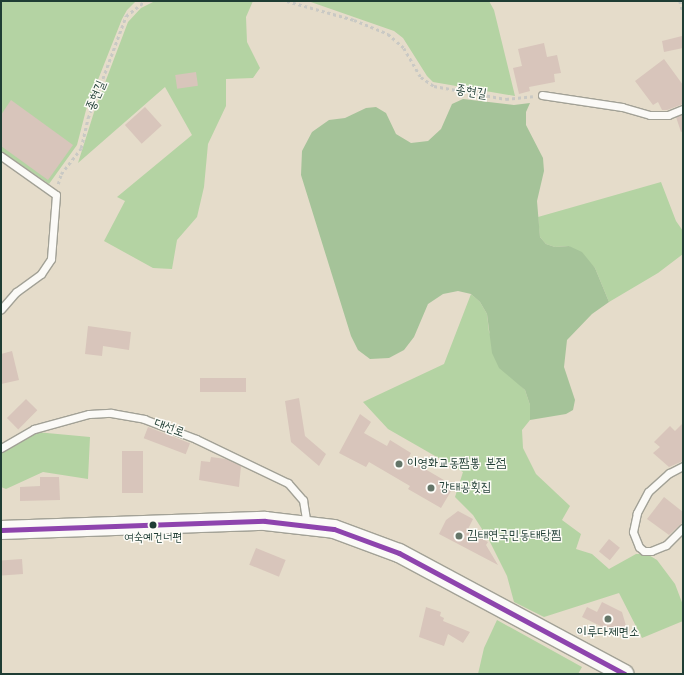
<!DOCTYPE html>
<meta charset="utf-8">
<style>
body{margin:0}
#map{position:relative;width:684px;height:675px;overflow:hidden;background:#e5dcca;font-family:Kalam,"Poor Story",sans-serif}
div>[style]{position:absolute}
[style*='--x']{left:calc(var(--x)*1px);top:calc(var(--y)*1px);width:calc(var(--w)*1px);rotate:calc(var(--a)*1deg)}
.green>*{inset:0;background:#b4d3a3}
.forest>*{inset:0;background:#a5c399}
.building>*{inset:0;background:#d8c5bb;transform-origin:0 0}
.path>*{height:2.5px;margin-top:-1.25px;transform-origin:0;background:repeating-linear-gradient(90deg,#c9c9c4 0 3px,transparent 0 6px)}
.roads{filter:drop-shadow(1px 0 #a2a196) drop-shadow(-1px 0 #a2a196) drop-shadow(0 1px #a2a196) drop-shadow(0 -1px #a2a196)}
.service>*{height:7px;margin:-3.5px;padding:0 3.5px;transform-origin:3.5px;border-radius:3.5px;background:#fbfaf7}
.tertiary>*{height:18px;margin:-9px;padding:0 9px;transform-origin:9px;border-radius:9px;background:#fbfaf7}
.bus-1>*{height:5px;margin:-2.5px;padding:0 2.5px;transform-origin:2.5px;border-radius:2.5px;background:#8e44ad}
.dots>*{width:11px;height:11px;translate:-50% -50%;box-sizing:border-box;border:2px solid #fdfcf7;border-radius:50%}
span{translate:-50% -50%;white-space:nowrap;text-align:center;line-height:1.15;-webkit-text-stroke:3px #fdfcf7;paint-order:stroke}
.bus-label{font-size:12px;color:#1f3d34}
.street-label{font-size:13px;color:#1f3d34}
.poi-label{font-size:13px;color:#1f3d34}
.left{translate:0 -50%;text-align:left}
.frame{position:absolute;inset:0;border:2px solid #1f3d34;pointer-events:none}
</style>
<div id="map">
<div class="green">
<div style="clip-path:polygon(1px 1px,136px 1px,127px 10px,122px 19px,86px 110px,77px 145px,49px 184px,1px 151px)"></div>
<div style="clip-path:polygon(155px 1px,253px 1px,246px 17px,247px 42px,260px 68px,253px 78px,226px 79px,226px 106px,208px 144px,204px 187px,197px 217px,177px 240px,172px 269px,153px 268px,104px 241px,125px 201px,117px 197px,192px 135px,165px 87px,78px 163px,95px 109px,128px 22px,141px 8px)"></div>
<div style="clip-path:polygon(308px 1px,489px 1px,494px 10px,515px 96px,433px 82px,427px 76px,403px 38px,394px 31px)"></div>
<div style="clip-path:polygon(661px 182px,676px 221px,683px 231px,683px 254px,658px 273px,609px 302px,595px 268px,569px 246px,555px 247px,546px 244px,540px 237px,538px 217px)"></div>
<div style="clip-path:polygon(471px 294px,480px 302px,487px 314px,489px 332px,513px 378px,525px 390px,530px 405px,530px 420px,522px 430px,523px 448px,536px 474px,570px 506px,562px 520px,581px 534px,576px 549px,592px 554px,609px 569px,636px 554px,647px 554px,657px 560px,675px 584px,683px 605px,683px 621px,642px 638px,619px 593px,544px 617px,514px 602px,507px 576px,489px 540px,473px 515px,455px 497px,463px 472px,388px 429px,363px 402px,444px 364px)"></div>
<div style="clip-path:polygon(36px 432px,90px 437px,88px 479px,43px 472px,6px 489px,1px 487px,1px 452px,12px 443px)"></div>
<div style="clip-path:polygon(497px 620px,582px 667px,578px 674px,478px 674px,484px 648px)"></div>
</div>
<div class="forest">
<div style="clip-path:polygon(463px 99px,514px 105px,530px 103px,526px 112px,526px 125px,543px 158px,544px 171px,537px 201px,540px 237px,546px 244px,555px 247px,569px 246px,582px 252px,595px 268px,609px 302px,592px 314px,567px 340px,564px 367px,575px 400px,573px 410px,566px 414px,530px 420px,530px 405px,525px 390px,499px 368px,492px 353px,487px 314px,480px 302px,471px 294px,458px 291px,443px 294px,428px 304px,414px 337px,404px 350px,389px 358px,370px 359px,358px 350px,351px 336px,301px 175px,302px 151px,312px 132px,329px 120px,345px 118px,366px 108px,376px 107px,386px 113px,396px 134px,411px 143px,428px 141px,441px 129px,452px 104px)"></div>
</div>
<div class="building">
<div style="clip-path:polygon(682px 36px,683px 48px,664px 52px,662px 41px)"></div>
<div style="clip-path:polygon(544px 43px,547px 57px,557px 55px,561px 73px,554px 74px,555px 82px,529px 87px,530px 91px,519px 94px,513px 68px,522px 66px,518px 49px)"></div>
<div style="clip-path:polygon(664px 59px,683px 85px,683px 104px,667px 110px,662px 110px,658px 102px,653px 105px,635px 81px)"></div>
<div style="left:196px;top:72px;width:14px;height:21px;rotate:82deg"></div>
<div style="clip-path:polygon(11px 100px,73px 145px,48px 180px,1px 146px,1px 115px)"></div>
<div style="left:145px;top:107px;width:25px;height:27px;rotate:48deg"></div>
<div style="clip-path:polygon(683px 114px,683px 131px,681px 132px,676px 117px)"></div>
<div style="clip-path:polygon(88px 326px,131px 332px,129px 350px,103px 346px,102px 356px,85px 354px)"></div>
<div style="clip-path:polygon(12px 351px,19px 380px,1px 384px,1px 354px)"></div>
<div style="left:246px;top:378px;width:14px;height:46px;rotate:90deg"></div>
<div style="clip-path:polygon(299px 398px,305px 436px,326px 454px,319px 466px,291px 442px,285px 401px)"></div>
<div style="left:26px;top:399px;width:16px;height:27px;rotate:45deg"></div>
<div style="clip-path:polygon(360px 414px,371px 422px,364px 433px,387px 446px,390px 440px,411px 453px,408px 459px,454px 486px,441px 508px,408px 489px,410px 486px,369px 462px,366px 467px,339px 453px)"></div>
<div style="clip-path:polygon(683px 423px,683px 461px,669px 467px,653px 453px,660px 447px,654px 442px,670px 426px,675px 431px)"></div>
<div style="left:148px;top:427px;width:45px;height:12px;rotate:21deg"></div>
<div style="left:122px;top:451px;width:21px;height:42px"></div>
<div style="clip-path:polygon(211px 457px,226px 459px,241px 466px,239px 487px,199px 480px,201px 461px,210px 462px)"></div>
<div style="clip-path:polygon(40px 477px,59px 477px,60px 500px,20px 501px,20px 487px,40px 486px)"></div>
<div style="clip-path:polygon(664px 497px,683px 512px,683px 522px,669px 535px,647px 519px)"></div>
<div style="clip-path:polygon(458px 511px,473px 519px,467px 531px,488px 542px,486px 545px,498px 565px,439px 534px,446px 520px)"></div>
<div style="left:609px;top:539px;width:14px;height:16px;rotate:39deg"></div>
<div style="left:256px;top:548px;width:32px;height:18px;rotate:22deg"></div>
<div style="left:22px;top:559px;width:15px;height:21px;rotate:86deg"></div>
<div style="clip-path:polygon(602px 602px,622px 612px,627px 629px,623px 637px,582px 617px,587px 607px,597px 612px)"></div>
<div style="clip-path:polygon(426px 607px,441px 612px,440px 616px,444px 618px,443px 621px,470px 632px,463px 643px,448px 634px,444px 646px,419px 637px)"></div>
</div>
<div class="path">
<div style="--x:287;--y:1;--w:70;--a:15.8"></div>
<div style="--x:354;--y:20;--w:37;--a:22"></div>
<div style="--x:388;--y:34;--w:21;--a:41"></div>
<div style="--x:404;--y:48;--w:34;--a:60"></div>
<div style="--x:421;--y:77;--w:16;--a:35"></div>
<div style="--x:434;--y:86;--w:73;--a:10.2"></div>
<div style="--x:506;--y:99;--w:27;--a:-6"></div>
<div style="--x:680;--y:1;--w:11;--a:75"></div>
<div style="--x:58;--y:184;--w:10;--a:-73"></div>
<div style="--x:61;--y:174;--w:33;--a:-52"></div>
<div style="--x:81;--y:148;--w:31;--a:-77"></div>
<div style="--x:88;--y:118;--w:109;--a:-69.6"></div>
<div style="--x:126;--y:16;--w:24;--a:-38"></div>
</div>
<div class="roads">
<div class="service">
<div style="--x:542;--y:95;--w:81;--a:8.5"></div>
<div style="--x:622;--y:107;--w:29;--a:16"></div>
<div style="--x:650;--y:115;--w:18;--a:0"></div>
<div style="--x:668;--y:115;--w:16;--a:-22"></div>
<div style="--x:1;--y:156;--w:67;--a:35.3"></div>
<div style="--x:56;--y:195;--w:64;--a:94.5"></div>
<div style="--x:51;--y:259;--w:18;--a:124"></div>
<div style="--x:41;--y:274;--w:31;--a:144"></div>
<div style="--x:16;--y:292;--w:23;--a:131"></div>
<div style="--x:1;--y:448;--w:38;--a:-30"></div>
<div style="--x:34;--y:429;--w:57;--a:-15.3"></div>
<div style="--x:89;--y:414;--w:22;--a:-3"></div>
<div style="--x:111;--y:413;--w:34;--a:10"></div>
<div style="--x:144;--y:419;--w:56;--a:21"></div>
<div style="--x:196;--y:439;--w:102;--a:25.6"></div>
<div style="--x:288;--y:483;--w:23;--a:49"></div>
<div style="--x:303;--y:500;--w:24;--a:81"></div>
<div style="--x:683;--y:466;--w:16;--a:153"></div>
<div style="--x:669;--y:473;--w:28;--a:138"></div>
<div style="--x:648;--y:492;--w:24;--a:118"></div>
<div style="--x:637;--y:513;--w:19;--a:102"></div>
<div style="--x:633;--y:532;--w:16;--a:68"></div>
<div style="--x:639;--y:547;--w:6;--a:39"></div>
<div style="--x:644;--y:551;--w:7;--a:0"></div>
<div style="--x:651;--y:551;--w:16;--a:-22"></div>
<div style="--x:666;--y:545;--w:24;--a:-45"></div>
</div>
<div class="tertiary">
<div style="--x:1;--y:530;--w:264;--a:-2"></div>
<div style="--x:265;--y:521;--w:69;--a:6.6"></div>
<div style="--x:334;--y:529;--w:69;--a:20.3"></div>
<div style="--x:399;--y:553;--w:256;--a:28.2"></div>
</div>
</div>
<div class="bus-1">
<div style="--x:1;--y:530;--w:264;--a:-2"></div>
<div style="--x:265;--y:521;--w:69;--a:6.6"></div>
<div style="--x:334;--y:529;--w:69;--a:20.3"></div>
<div style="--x:399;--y:553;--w:256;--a:28.2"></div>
</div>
<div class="dots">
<div style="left:399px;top:464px;background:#647568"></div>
<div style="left:431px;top:488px;background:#647568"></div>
<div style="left:153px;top:525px;background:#1f3d34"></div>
<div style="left:459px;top:536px;background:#647568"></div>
<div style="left:608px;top:619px;background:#647568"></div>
</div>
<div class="bus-label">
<span style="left:153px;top:538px">여숙예건너편</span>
</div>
<div class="street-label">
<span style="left:471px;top:93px;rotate:9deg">종현길</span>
<span style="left:97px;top:96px;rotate:-67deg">종현길</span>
<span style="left:169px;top:429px;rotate:20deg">대선로</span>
</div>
<div class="poi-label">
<span class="left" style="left:407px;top:464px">이영화교동짬뽕 본점</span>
<span class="left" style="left:439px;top:488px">강태공횟집</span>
<span class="left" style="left:467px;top:536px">김태연국민동태탕찜</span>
<span style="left:608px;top:633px">이루다제면소</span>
</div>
<div class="frame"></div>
</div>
